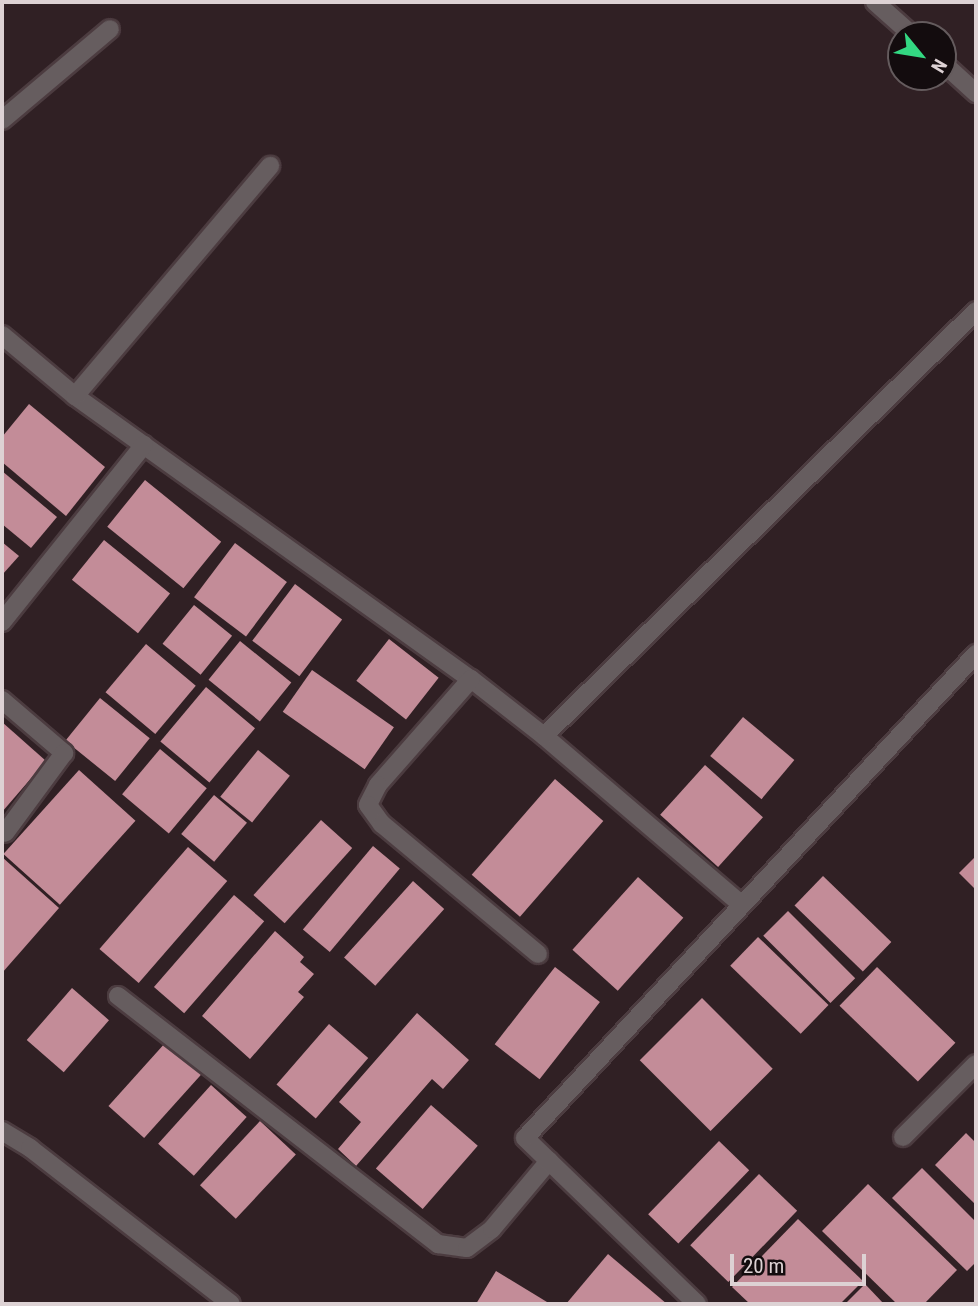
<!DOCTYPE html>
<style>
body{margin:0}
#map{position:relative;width:978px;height:1306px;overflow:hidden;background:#302024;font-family:"Roboto Condensed",sans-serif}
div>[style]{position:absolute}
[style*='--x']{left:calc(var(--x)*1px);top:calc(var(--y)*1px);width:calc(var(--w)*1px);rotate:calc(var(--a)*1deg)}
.building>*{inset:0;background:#c38c98;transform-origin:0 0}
.roads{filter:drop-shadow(2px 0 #4c3c40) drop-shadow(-2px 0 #4c3c40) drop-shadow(0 2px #4c3c40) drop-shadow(0 -2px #4c3c40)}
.minor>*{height:18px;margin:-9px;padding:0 9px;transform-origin:9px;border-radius:9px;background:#665d5f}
span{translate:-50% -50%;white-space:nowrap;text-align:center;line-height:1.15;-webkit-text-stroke:7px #130c0e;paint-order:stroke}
.frame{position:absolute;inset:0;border:4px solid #ddd2d4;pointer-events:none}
.north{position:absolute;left:887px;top:21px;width:70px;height:70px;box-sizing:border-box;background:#130c0e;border:2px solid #645b5d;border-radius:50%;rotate:120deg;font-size:19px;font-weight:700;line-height:28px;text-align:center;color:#ddd2d4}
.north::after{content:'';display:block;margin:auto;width:24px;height:32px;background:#33d882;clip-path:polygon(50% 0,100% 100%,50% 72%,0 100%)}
.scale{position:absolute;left:730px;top:1254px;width:136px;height:32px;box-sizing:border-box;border:4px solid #ddd2d4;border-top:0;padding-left:9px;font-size:21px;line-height:24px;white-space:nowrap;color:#ddd2d4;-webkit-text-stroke:5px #130c0e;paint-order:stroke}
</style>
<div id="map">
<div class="building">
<div style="clip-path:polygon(29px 404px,105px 467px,66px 516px,2px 462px,2px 437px)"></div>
<div style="clip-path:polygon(2px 471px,57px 517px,31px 548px,2px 524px)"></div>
<div style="left:145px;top:480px;width:98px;height:60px;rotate:39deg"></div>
<div style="left:104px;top:540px;width:85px;height:51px;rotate:39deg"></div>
<div style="clip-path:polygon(2px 542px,19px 556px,2px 575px)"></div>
<div style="left:235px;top:543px;width:65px;height:68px;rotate:37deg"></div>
<div style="left:295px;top:584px;width:59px;height:71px;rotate:37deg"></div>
<div style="left:194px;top:605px;width:49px;height:50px;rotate:39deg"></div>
<div style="left:389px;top:639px;width:63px;height:53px;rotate:38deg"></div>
<div style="left:240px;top:641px;width:66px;height:50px;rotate:39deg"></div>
<div style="left:146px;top:644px;width:65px;height:63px;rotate:40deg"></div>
<div style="left:312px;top:670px;width:100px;height:51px;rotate:35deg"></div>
<div style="left:206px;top:687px;width:64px;height:71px;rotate:40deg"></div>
<div style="left:100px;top:698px;width:64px;height:55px;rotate:39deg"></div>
<div style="left:743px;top:717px;width:67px;height:51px;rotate:40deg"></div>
<div style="clip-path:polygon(2px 722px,46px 761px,2px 812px)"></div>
<div style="left:160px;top:749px;width:61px;height:59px;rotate:40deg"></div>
<div style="left:258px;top:750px;width:41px;height:60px;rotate:39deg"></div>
<div style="left:705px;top:765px;width:78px;height:67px;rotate:42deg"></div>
<div style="left:79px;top:770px;width:76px;height:113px;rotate:42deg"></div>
<div style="left:555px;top:779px;width:64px;height:127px;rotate:41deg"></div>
<div style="left:214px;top:795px;width:43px;height:51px;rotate:40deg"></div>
<div style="left:321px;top:820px;width:42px;height:101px;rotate:42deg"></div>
<div style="left:373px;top:846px;width:35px;height:109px;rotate:40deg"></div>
<div style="left:188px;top:847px;width:52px;height:135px;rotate:41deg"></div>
<div style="clip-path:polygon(976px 856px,976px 890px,959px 873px)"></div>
<div style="clip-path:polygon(2px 857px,59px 908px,2px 973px)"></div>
<div style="left:823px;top:876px;width:95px;height:41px;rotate:44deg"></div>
<div style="left:638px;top:877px;width:61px;height:98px;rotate:42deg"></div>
<div style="left:413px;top:881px;width:42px;height:103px;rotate:42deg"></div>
<div style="left:234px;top:895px;width:40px;height:122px;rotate:41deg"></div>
<div style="left:788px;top:911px;width:95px;height:35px;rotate:45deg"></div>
<div style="clip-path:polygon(275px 931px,304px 957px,300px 962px,314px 974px,298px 992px,304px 997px,250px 1059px,202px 1016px)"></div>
<div style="left:758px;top:937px;width:98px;height:40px;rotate:44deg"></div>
<div style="left:555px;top:967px;width:57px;height:98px;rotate:38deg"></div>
<div style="left:877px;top:967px;width:109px;height:54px;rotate:44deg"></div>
<div style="left:72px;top:988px;width:49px;height:69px;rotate:41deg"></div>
<div style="left:702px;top:998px;width:100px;height:88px;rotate:45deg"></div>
<div style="clip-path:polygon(417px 1013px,469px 1060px,443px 1089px,432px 1079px,356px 1166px,338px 1149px,361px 1122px,339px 1102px)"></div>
<div style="left:329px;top:1024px;width:52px;height:80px;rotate:41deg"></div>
<div style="left:166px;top:1042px;width:48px;height:86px;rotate:42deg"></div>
<div style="left:211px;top:1085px;width:48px;height:79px;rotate:42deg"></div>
<div style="left:431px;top:1105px;width:62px;height:84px;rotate:41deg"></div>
<div style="left:260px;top:1121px;width:49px;height:88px;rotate:43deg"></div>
<div style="clip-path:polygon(966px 1133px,976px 1143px,976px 1205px,935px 1165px)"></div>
<div style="left:719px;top:1141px;width:42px;height:102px;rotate:44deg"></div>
<div style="clip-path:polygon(922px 1168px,976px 1222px,976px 1262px,967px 1271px,892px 1198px)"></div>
<div style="left:759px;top:1174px;width:53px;height:99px;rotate:44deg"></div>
<div style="clip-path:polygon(868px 1184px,957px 1270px,924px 1304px,897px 1304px,822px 1231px)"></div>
<div style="clip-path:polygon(798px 1219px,863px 1281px,840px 1304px,750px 1304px,732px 1287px)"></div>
<div style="clip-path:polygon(608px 1254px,667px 1304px,566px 1304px)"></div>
<div style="clip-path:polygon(496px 1271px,547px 1302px,546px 1304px,476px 1304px)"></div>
<div style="clip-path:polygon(865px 1284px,884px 1304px,845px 1304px)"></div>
</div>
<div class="roads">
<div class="minor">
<div style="--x:875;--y:2;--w:50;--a:41.7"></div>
<div style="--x:943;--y:63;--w:45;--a:42.3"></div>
<div style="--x:2;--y:120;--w:141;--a:-40.1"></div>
<div style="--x:2;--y:335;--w:95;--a:39.9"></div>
<div style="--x:75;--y:396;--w:487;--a:35.6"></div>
<div style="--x:471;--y:679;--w:93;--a:38"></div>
<div style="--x:544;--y:736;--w:260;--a:40.5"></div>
<div style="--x:75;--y:396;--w:302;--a:-49.7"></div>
<div style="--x:2;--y:622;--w:227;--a:-51.3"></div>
<div style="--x:471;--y:679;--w:141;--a:131.3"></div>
<div style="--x:378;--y:785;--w:22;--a:117"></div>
<div style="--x:368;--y:805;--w:24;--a:54"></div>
<div style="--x:382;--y:824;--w:203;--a:39.8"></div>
<div style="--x:2;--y:700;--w:82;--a:40.5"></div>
<div style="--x:64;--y:753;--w:99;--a:126.4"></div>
<div style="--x:544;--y:736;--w:606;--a:-44.53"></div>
<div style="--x:118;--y:996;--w:405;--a:37.8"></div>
<div style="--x:438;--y:1244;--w:29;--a:8"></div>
<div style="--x:467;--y:1248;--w:31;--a:-37"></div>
<div style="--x:492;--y:1229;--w:89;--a:-50"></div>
<div style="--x:2;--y:1131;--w:33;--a:31"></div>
<div style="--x:30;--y:1148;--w:254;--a:37.8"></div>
<div style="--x:903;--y:1137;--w:103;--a:-45"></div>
<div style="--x:697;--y:1304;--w:239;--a:-136"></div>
<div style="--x:525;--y:1138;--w:662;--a:-47.02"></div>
</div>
</div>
<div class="frame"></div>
<div class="north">N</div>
<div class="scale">20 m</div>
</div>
